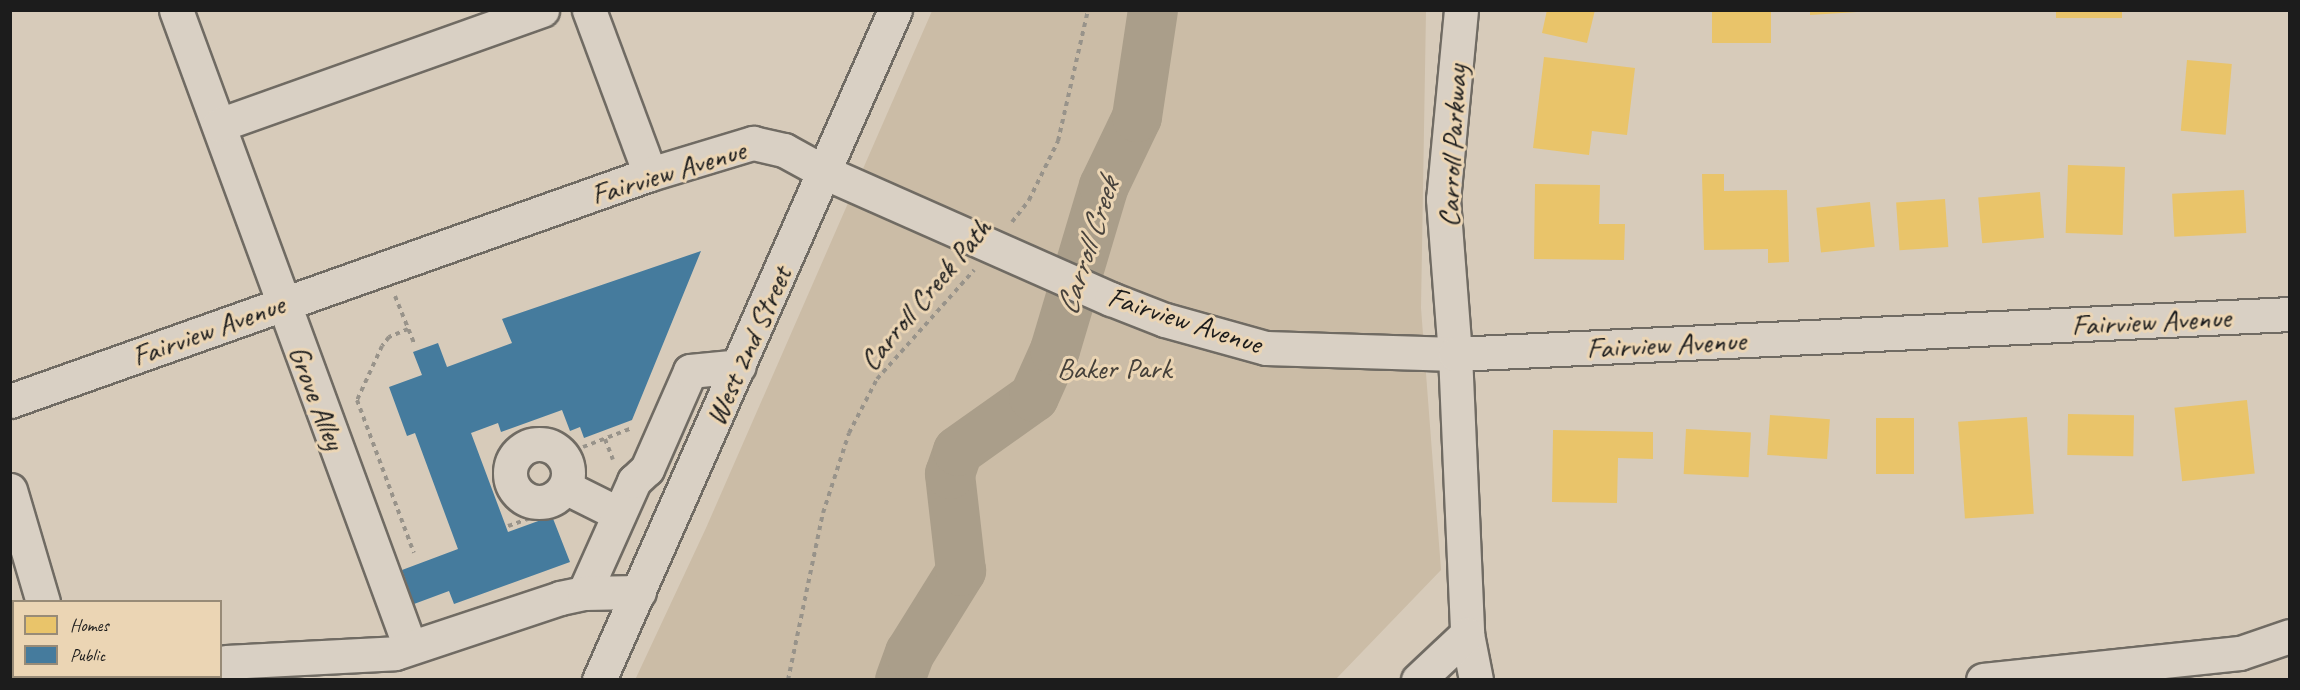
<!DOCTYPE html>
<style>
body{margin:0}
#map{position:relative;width:2300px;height:690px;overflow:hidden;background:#d7cbba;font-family:Caveat,sans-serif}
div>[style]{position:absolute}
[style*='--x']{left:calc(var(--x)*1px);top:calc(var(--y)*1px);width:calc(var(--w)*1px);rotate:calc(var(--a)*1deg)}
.green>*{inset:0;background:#cbbca6}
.homes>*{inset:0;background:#e9c46a;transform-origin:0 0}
.public>*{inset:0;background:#457b9d}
.river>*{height:50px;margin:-25px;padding:0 25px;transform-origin:25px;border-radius:25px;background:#aa9e8a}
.path>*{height:4px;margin-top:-2px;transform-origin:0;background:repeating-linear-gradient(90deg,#98938a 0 4.5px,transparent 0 9px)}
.roads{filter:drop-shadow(2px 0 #706b63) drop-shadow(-2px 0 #706b63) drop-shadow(0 2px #706b63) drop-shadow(0 -2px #706b63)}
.minor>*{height:33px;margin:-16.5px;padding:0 16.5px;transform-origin:16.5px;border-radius:16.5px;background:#d9d0c4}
.minor>.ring{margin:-16.5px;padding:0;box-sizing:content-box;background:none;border:33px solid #d9d0c4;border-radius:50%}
.major>*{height:33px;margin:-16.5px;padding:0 16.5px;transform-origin:16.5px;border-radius:16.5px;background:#d9d0c4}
span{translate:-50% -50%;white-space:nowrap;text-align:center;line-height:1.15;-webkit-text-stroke:6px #ebd5b4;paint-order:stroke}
.street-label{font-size:30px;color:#1c1c1c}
.park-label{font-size:30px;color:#46413a}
.water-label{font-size:32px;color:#47423c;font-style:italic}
.frame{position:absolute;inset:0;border:12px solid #1c1c1c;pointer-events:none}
.legend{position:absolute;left:12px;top:600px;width:210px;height:78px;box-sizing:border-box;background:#ebd5b4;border:2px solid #988b77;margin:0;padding:8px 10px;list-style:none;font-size:18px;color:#1c1c1c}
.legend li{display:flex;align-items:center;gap:12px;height:30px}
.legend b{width:30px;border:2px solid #988b77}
</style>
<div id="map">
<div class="green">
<div style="clip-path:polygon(932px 11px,1426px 11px,1421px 308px,1441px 570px,1336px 679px,635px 680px,706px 528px)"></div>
</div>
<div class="homes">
<div style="clip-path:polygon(1547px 10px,1595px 10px,1587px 43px,1542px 33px)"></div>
<div style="left:1712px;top:10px;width:59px;height:33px"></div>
<div style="clip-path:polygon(1810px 10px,1857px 10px,1857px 12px,1810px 15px)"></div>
<div style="left:2056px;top:10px;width:66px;height:8px"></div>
<div style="clip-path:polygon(1544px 57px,1635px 68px,1627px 135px,1592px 131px,1589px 155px,1533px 148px)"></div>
<div style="left:2187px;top:60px;width:45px;height:71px;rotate:5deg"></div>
<div style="left:2068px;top:165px;width:57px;height:68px;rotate:2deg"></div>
<div style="clip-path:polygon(1702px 174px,1724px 174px,1724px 191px,1787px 190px,1789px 262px,1768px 263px,1768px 249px,1704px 250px)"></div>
<div style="clip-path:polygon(1535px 184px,1600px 185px,1599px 224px,1625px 224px,1624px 260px,1534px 259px)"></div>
<div style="left:2244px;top:190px;width:43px;height:72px;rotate:87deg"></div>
<div style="left:2040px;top:192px;width:46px;height:62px;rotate:85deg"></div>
<div style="left:1945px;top:199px;width:48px;height:49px;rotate:86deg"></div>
<div style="left:1870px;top:202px;width:45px;height:54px;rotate:84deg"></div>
<div style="left:2247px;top:400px;width:74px;height:73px;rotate:84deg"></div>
<div style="left:2068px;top:414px;width:66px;height:41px;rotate:1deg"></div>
<div style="left:1770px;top:415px;width:60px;height:40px;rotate:4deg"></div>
<div style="left:2027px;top:417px;width:97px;height:69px;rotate:86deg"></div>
<div style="left:1876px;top:418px;width:38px;height:56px"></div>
<div style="left:1686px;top:429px;width:65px;height:45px;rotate:3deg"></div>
<div style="clip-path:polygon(1553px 430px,1653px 432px,1653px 459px,1618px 458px,1617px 503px,1552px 502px)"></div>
</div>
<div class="public">
<div style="clip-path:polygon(701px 251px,632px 420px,584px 438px,580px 427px,570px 431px,562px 410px,501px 432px,498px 423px,471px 433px,508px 532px,552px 516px,570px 562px,454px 604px,449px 591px,414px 604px,402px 570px,458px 549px,415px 433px,407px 436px,389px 387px,422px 375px,413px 352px,438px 343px,447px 367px,512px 343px,502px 319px)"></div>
</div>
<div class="river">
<div style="--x:900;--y:680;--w:29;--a:-70"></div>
<div style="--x:910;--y:653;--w:97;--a:-58.1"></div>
<div style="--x:961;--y:571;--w:98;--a:-96.5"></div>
<div style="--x:950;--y:474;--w:24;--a:-71"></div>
<div style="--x:958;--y:451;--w:93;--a:-35.4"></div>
<div style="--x:1034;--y:397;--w:51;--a:-65.9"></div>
<div style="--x:1055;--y:350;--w:171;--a:-73.4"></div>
<div style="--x:1104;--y:186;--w:76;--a:-64.4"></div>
<div style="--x:1137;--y:117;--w:108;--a:-81.5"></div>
</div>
<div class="path">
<div style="--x:1012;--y:222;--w:28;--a:-52"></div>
<div style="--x:1029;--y:200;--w:66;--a:-63.8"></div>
<div style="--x:1058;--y:141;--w:134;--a:-77.1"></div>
<div style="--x:395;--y:296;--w:51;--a:68"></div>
<div style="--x:408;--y:329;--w:21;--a:157"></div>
<div style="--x:389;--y:337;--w:11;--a:128"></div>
<div style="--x:382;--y:346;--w:60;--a:114.8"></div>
<div style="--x:357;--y:400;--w:163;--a:69.6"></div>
<div style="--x:605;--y:439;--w:22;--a:69"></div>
<div style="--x:583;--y:447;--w:53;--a:-21.2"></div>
<div style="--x:508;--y:526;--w:45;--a:-19.7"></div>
<div style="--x:788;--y:680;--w:171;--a:-78.2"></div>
<div style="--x:823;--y:513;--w:84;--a:-72"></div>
<div style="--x:849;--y:433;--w:61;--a:-62.6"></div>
<div style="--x:877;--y:379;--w:146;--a:-48.3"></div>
</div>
<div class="roads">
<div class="minor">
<div style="--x:176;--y:10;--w:679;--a:69.83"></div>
<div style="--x:589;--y:10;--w:175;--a:69.6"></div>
<div style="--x:1461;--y:10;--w:190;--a:95.4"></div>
<div style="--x:1443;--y:199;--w:155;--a:85.6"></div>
<div style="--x:1455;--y:354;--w:280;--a:87.5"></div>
<div style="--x:1467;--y:634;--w:47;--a:78.9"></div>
<div style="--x:219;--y:125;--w:343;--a:-19.6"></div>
<div style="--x:10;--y:401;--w:679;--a:-19.53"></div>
<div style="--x:650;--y:174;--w:108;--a:-16.8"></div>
<div style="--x:753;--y:143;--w:32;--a:13"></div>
<div style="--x:784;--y:150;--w:46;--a:28.8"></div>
<div style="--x:824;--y:172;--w:314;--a:23.9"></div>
<div style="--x:1111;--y:299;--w:58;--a:21.3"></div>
<div style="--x:1165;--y:320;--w:105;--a:15.5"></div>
<div style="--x:1266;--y:348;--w:189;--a:1.8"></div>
<div style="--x:1455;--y:354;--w:836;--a:-2.74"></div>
<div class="ring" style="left:510px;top:444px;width:25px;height:25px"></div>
<div style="--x:565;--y:487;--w:60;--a:26.6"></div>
<div style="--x:584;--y:593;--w:123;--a:-65.9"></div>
<div style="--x:634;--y:481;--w:18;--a:-43"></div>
<div style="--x:647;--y:469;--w:107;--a:-66.3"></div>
<div style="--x:690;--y:371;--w:49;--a:-5.8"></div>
<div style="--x:226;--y:662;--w:169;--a:-3"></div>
<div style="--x:395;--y:653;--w:174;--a:-18.4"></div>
<div style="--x:560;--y:598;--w:25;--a:-12"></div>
<div style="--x:584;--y:593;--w:55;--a:-1"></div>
<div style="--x:599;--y:680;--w:732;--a:-66.16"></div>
<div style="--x:1418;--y:680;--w:67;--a:-43.2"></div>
<div style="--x:1983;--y:680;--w:258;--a:-6"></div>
<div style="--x:2240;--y:653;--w:53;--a:-18.8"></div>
</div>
<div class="major">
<div style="--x:10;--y:490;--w:117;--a:73.6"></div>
<div style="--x:65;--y:676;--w:4;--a:90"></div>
</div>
</div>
<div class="street-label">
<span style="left:1452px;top:146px;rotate:-87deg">Carroll Parkway</span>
<span style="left:668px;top:172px;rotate:-17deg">Fairview Avenue</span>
<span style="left:925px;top:294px;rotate:-50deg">Carroll Creek Path</span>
<span style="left:1185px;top:320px;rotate:18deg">Fairview Avenue</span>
<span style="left:2151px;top:321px;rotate:-3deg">Fairview Avenue</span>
<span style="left:208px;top:330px;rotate:-20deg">Fairview Avenue</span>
<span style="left:1666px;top:344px;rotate:-3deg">Fairview Avenue</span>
<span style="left:748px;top:346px;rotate:-66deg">West 2nd Street</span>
<span style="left:317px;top:397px;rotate:69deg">Grove Alley</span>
</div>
<div class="park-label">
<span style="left:1114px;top:368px">Baker Park</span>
</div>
<div class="water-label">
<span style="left:1088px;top:247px;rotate:-72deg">Carroll Creek</span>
</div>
<div class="frame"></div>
<ul class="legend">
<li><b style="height:16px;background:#e9c46a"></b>Homes</li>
<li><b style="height:16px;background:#457b9d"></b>Public</li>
</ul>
</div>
